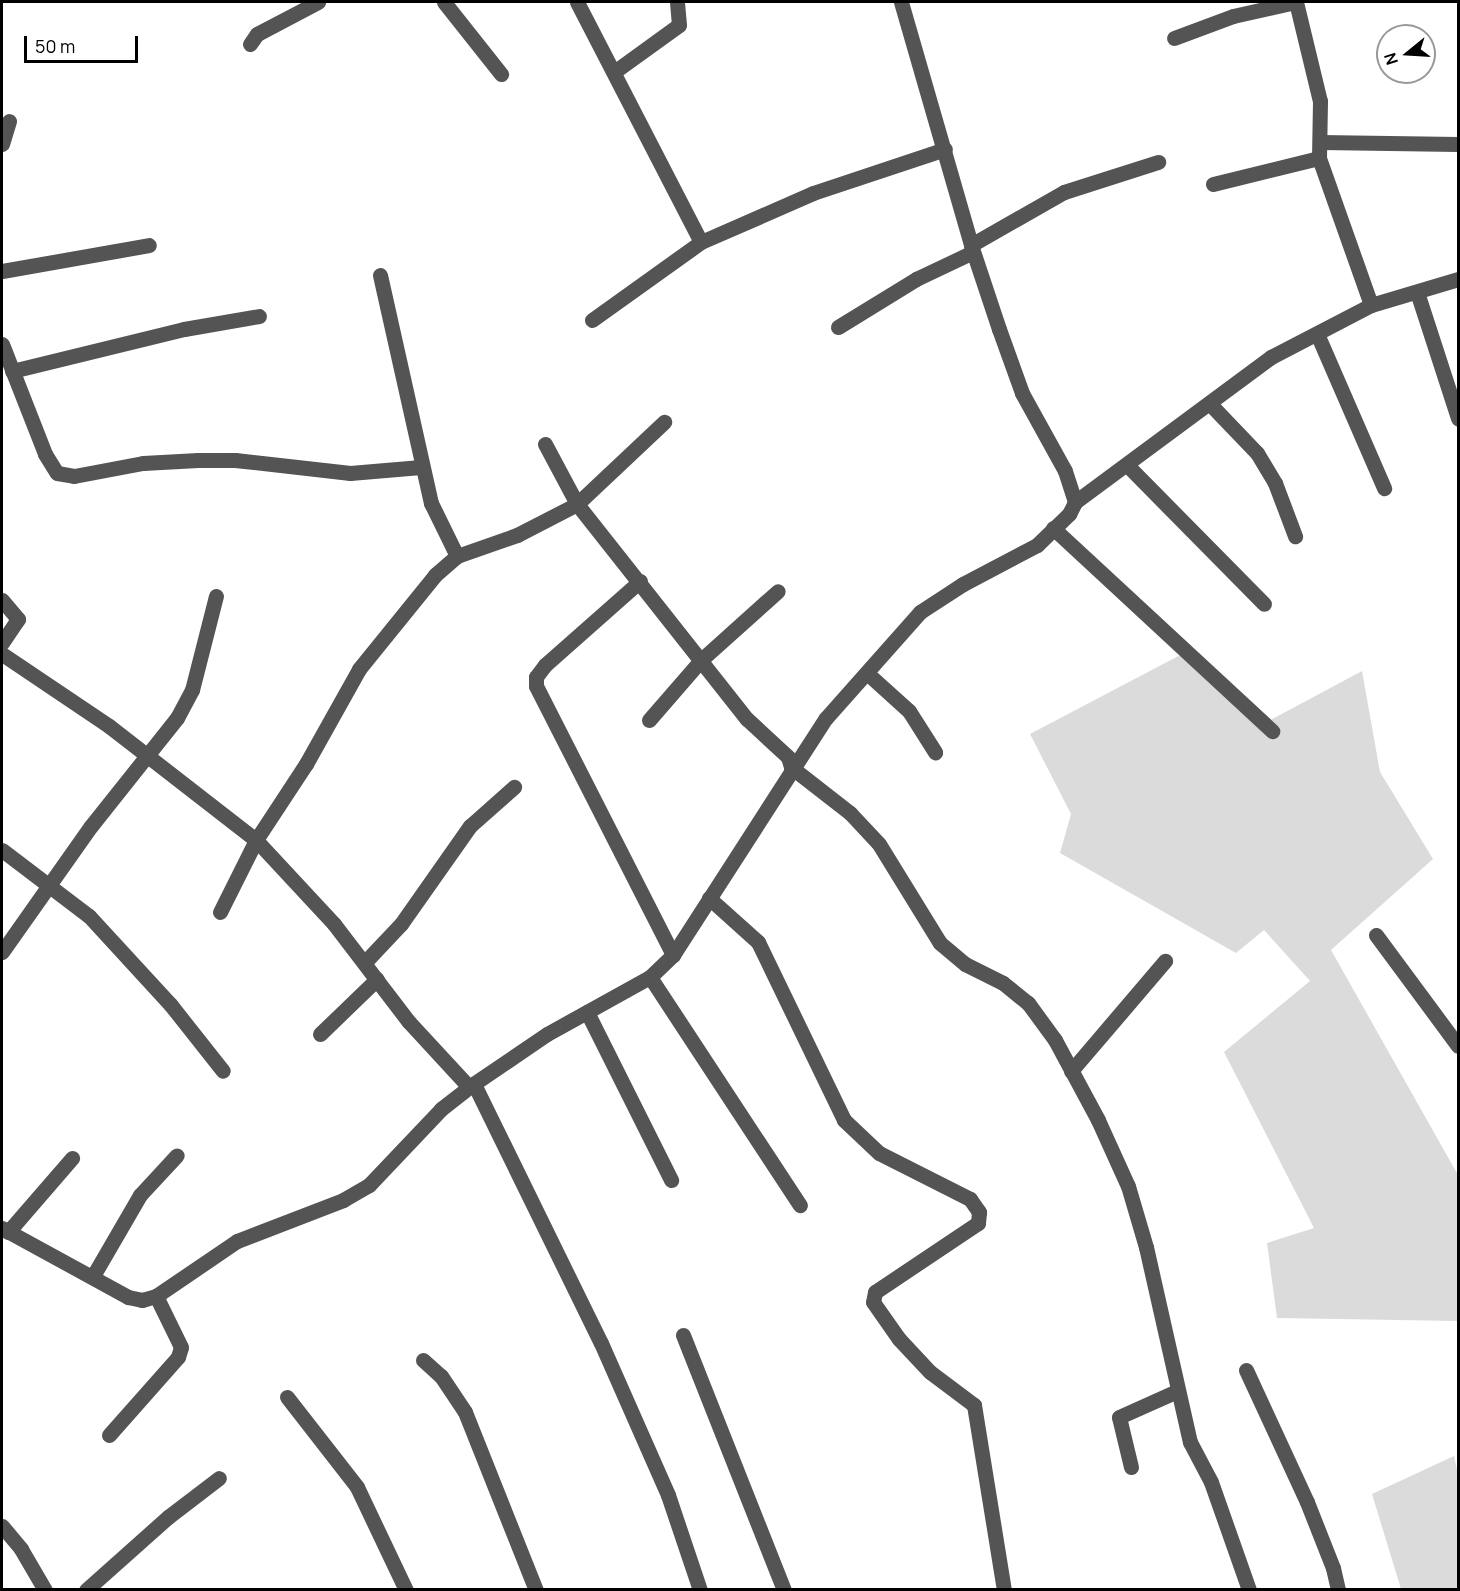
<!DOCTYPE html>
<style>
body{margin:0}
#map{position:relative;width:1460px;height:1591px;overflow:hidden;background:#fff;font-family:Manrope,sans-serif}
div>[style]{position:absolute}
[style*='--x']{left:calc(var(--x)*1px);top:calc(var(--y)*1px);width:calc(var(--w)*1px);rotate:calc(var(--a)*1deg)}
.green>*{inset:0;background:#dbdbdb}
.minor>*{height:15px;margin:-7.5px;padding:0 7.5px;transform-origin:7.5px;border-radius:7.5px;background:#545454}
span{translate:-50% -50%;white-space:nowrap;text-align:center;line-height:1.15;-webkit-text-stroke:4.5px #fff;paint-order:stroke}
.frame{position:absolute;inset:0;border:3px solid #000;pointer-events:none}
.north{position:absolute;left:1376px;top:24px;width:60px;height:60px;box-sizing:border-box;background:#fff;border:2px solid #999;border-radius:50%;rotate:252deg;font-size:16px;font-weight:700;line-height:24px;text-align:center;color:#000}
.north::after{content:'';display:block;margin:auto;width:21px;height:27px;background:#000;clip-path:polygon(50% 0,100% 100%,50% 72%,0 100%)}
.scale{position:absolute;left:24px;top:36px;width:114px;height:27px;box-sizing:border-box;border:3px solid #000;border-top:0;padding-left:8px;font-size:18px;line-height:21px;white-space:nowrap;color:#000;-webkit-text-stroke:4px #fff;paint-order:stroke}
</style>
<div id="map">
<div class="green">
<div style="clip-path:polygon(1186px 652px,1265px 723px,1362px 671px,1380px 772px,1433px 859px,1331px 950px,1458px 1175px,1458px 1321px,1277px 1318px,1267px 1243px,1314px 1228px,1224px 1052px,1310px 981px,1264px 930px,1236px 953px,1060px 853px,1071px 814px,1030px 734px)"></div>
<div style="clip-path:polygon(1454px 1456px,1458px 1474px,1458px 1589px,1401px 1589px,1372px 1494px)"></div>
</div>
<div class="minor">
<div style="--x:444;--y:2;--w:92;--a:51.6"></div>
<div style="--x:577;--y:2;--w:270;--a:62.7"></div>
<div style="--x:901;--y:2;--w:253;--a:73.9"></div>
<div style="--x:971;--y:245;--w:89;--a:71.6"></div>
<div style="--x:999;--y:329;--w:68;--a:70.2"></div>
<div style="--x:1022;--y:393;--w:89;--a:61.1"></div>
<div style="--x:1065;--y:471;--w:33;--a:72"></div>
<div style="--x:1075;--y:502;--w:244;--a:-36.5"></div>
<div style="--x:1271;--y:357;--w:113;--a:-27.5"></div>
<div style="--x:1371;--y:305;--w:91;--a:-16.6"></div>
<div style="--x:1296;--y:2;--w:102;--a:76.4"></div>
<div style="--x:1320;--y:101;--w:57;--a:91"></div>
<div style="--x:1319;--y:158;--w:156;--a:70.5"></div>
<div style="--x:1174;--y:38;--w:63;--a:-20.4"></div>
<div style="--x:1233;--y:16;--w:64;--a:-12.7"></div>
<div style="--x:250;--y:44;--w:12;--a:-55"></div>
<div style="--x:257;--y:34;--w:69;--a:-27.7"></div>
<div style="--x:614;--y:72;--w:80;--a:-35.9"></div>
<div style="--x:679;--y:25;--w:23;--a:-95"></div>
<div style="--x:1320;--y:142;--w:138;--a:0.8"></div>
<div style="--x:2;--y:144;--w:24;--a:-73"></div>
<div style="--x:1213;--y:184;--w:109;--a:-13.8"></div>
<div style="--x:971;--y:245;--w:107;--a:-29.7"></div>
<div style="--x:1064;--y:192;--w:99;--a:-17.7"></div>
<div style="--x:2;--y:271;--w:149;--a:-10"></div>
<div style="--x:380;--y:275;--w:234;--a:77.4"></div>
<div style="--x:431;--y:503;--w:59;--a:63.9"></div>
<div style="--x:1417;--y:292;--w:133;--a:72"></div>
<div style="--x:592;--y:320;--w:134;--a:-35.6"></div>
<div style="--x:701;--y:242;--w:122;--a:-23.6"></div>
<div style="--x:813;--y:193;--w:139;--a:-18.4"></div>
<div style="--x:838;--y:327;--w:92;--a:-31.6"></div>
<div style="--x:916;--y:279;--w:63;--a:-25.3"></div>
<div style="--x:1318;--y:336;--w:166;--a:66.5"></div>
<div style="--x:2;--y:344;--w:118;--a:68.6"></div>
<div style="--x:45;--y:454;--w:22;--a:58"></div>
<div style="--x:57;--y:473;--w:17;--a:10"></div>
<div style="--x:74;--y:476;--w:70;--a:-10.7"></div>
<div style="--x:143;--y:463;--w:55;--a:-3.1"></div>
<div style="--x:198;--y:460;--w:37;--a:0"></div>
<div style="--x:235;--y:460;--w:116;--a:6.4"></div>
<div style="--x:350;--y:473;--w:71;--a:-4.8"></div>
<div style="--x:12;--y:371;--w:177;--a:-13.7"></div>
<div style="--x:184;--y:329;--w:76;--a:-9.8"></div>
<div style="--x:1210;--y:404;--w:68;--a:46.2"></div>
<div style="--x:1257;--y:453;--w:35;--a:59"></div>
<div style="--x:1275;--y:483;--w:57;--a:69.3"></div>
<div style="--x:545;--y:444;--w:68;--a:61.9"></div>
<div style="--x:577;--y:504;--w:274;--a:51.7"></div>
<div style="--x:747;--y:719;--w:56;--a:42.8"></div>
<div style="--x:788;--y:757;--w:10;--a:73"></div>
<div style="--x:791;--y:767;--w:75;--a:37.9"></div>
<div style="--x:850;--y:813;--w:42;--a:46.9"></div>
<div style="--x:879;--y:844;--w:116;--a:58.4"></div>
<div style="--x:940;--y:943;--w:33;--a:40"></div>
<div style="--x:965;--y:964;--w:42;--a:26.6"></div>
<div style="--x:1003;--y:983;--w:32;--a:39"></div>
<div style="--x:1028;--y:1003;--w:46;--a:53.9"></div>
<div style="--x:1055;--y:1040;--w:91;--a:61.7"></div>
<div style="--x:1098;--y:1120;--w:72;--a:65.6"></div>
<div style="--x:1128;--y:1186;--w:64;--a:73.6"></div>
<div style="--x:1146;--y:1247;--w:200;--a:77.3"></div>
<div style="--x:1190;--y:1442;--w:45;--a:62.3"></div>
<div style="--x:1211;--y:1482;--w:114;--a:70.6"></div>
<div style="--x:1127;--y:465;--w:195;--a:45.4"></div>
<div style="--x:1053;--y:528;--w:299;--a:42.8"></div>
<div style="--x:640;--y:581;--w:127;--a:138.5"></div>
<div style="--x:545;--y:665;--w:15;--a:127"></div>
<div style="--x:536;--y:677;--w:9;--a:90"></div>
<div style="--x:536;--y:686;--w:302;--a:63"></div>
<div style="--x:2;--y:600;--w:25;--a:50"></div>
<div style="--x:18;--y:619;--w:29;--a:124"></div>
<div style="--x:2;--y:654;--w:129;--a:33.9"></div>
<div style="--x:109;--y:726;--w:186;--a:37.8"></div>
<div style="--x:256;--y:840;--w:115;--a:47.1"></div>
<div style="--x:334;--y:924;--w:123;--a:52.6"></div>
<div style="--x:409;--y:1022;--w:88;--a:47.3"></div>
<div style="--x:868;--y:674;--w:55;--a:42.1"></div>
<div style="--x:909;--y:711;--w:49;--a:57.6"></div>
<div style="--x:649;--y:720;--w:79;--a:-49.1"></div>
<div style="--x:701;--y:660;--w:103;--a:-41.9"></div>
<div style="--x:2;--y:850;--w:109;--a:37.2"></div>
<div style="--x:89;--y:916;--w:120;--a:47.4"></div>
<div style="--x:170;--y:1004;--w:85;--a:51.7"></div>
<div style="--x:709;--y:898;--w:66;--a:41.9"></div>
<div style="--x:758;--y:942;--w:198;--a:64.2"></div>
<div style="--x:844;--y:1120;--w:48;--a:43.3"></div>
<div style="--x:879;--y:1153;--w:102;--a:26.8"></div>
<div style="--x:970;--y:1199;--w:16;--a:55"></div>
<div style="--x:979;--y:1212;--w:11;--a:95"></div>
<div style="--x:978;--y:1223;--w:124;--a:146.2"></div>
<div style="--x:875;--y:1292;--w:10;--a:101"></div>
<div style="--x:873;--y:1302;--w:45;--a:54.9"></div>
<div style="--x:899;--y:1339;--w:45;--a:46.8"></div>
<div style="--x:930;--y:1372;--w:55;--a:36.9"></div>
<div style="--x:974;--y:1405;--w:187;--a:80.8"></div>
<div style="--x:220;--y:912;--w:80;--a:-63.4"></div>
<div style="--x:256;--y:840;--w:91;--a:-56.7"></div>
<div style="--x:306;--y:764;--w:109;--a:-60.8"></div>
<div style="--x:359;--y:669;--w:121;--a:-51"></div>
<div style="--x:435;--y:575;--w:29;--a:-41"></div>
<div style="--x:457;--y:556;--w:64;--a:-19.3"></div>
<div style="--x:517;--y:535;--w:68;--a:-27.3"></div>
<div style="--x:577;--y:504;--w:120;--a:-43.3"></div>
<div style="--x:1376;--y:935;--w:138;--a:53.5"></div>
<div style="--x:2;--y:952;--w:154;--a:-54.8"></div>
<div style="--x:91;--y:826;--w:138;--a:-51.5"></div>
<div style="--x:177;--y:718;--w:32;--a:-62"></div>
<div style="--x:192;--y:690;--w:97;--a:-75.7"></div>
<div style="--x:366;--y:961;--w:51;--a:-46.6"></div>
<div style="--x:401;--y:924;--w:120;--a:-54.9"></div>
<div style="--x:470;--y:826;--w:59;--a:-41.6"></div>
<div style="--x:650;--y:977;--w:273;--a:56.7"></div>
<div style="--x:587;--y:1012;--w:188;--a:63.4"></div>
<div style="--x:320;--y:1034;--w:79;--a:-44"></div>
<div style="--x:1071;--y:1071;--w:145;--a:-49.5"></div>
<div style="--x:474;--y:1084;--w:288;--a:63.9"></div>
<div style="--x:601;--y:1343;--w:166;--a:66.2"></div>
<div style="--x:668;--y:1495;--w:100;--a:71.4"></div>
<div style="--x:2;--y:1228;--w:144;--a:28.7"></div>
<div style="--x:128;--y:1297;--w:14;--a:12"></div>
<div style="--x:142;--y:1300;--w:15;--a:-16"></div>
<div style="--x:156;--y:1296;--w:98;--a:-34.2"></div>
<div style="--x:237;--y:1241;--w:114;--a:-21.1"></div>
<div style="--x:343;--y:1200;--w:30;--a:-30"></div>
<div style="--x:369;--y:1185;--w:105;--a:-46.5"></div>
<div style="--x:441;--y:1109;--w:36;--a:-38"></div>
<div style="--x:469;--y:1087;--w:94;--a:-34.2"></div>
<div style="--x:547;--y:1034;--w:118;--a:-29"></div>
<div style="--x:650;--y:977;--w:32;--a:-44"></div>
<div style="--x:673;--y:955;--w:282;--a:-57.2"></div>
<div style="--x:826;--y:718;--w:142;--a:-48.4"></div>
<div style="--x:920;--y:612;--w:51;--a:-33.1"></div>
<div style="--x:963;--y:584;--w:84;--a:-27.8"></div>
<div style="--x:1037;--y:545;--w:45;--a:-44.1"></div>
<div style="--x:1069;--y:514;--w:13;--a:-63"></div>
<div style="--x:8;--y:1232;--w:98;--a:-49.1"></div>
<div style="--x:93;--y:1276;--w:94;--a:-59.9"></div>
<div style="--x:140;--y:1195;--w:54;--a:-47.2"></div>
<div style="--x:683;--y:1335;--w:274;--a:68.4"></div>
<div style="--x:423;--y:1360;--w:24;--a:42"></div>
<div style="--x:441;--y:1376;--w:43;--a:56.3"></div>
<div style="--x:465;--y:1412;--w:192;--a:68.3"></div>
<div style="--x:1246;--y:1370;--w:145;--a:65.2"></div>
<div style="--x:1307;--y:1502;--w:71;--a:68.5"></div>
<div style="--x:1333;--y:1568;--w:23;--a:77"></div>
<div style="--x:287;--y:1397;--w:114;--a:52.1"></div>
<div style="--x:357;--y:1487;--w:114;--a:64.6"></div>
<div style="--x:109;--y:1435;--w:104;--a:-48.5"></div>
<div style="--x:178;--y:1357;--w:10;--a:-73"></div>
<div style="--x:181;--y:1347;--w:57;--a:-116.1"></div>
<div style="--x:1131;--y:1467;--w:51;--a:-103.5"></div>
<div style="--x:1119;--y:1417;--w:64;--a:-24.1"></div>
<div style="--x:2;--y:1526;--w:30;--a:50"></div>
<div style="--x:21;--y:1549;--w:48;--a:59.7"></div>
<div style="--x:86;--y:1590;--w:110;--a:-41.7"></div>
<div style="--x:168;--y:1517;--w:64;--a:-37.4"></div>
</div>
<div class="frame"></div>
<div class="north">N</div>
<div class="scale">50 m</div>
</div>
